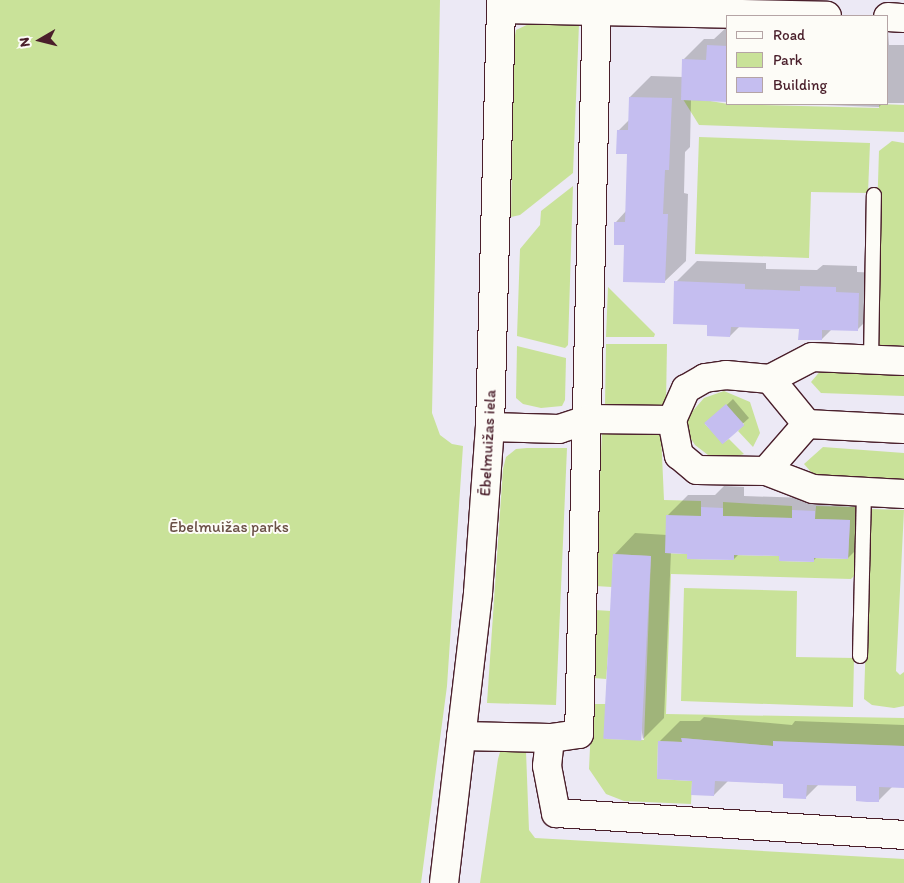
<!DOCTYPE html>
<meta charset="utf-8">
<style>
body{margin:0}
#map{position:relative;width:904px;height:883px;overflow:hidden;background:#ece9f5;font-family:Itim,sans-serif}
div>[style]{position:absolute}
[style*='--x']{left:calc(var(--x)*1px);top:calc(var(--y)*1px);width:calc(var(--w)*1px);rotate:calc(var(--a)*1deg)}
.green>*{inset:0;background:#c9e299;transform-origin:0 0}
.shadow>*{inset:0;background:#0003}
.building>*{inset:0;background:#c5bef0;transform-origin:0 0}
.roads{filter:drop-shadow(1px 0 #4a1f2b) drop-shadow(-1px 0 #4a1f2b) drop-shadow(0 1px #4a1f2b) drop-shadow(0 -1px #4a1f2b)}
.service>*{height:14px;margin:-7px;padding:0 7px;transform-origin:7px;border-radius:7px;background:#fdfcf7}
.minor>*{height:28px;margin:-14px;padding:0 14px;transform-origin:14px;border-radius:14px;background:#fdfcf7}
span{translate:-50% -50%;white-space:nowrap;text-align:center;line-height:1.15;-webkit-text-stroke:4px #fdfcf7;paint-order:stroke}
.street-label{font-size:16px;color:#4a1f2b}
.park-label{font-size:16px;color:#6a5046}
.legend{position:absolute;left:726px;top:15px;width:162px;height:90px;box-sizing:border-box;background:#fdfcf7;border:1px solid #b5a4a5;margin:0;padding:6px 9px;list-style:none;font-size:15px;color:#4a1f2b}
.legend li{display:flex;align-items:center;gap:10px;height:25px}
.legend b{width:25px;border:1px solid #b5a4a5}
.north{position:absolute;left:15px;top:15px;width:50px;height:50px;-webkit-text-stroke:4px #fdfcf7;paint-order:stroke;rotate:262deg;font-size:14px;font-weight:700;line-height:20px;text-align:center;color:#4a1f2b}
.north::after{content:'';display:block;margin:auto;width:18px;height:22px;background:#4a1f2b;clip-path:polygon(50% 0,100% 100%,50% 72%,0 100%)}
</style>
<div id="map">
<div class="green">
<div style="clip-path:polygon(0 0,440px 0,432px 413px,440px 435px,452px 444px,463px 446px,447px 686px,421px 883px,0 883px)"></div>
<div style="clip-path:polygon(531px 23px,579px 24px,573px 173px,520px 215px,511px 217px,514px 41px,516px 30px)"></div>
<div style="clip-path:polygon(681px 96px,728px 104px,879px 108px,879px 104px,904px 105px,904px 132px,699px 125px)"></div>
<div style="clip-path:polygon(699px 137px,870px 143px,868px 193px,811px 192px,809px 258px,695px 254px)"></div>
<div style="clip-path:polygon(892px 141px,904px 143px,904px 346px,876px 345px,873px 341px,879px 151px)"></div>
<div style="clip-path:polygon(573px 186px,568px 345px,565px 348px,517px 336px,520px 249px,540px 225px,541px 211px)"></div>
<div style="clip-path:polygon(608px 287px,655px 334px,654px 337px,606px 337px)"></div>
<div style="clip-path:polygon(606px 344px,667px 344px,666px 403px,660px 408px,613px 407px,605px 404px)"></div>
<div style="clip-path:polygon(517px 346px,566px 358px,565px 400px,562px 406px,541px 408px,523px 404px,516px 398px)"></div>
<div style="clip-path:polygon(822px 369px,904px 372px,904px 396px,821px 393px,811px 382px)"></div>
<div style="clip-path:polygon(724px 391px,750px 402px,760px 433px,753px 447px,738px 431px,744px 424px,726px 405px,705px 424px,723px 443px,729px 439px,744px 454px,728px 459px,708px 455px,695px 445px,684px 428px,691px 413px,704px 398px)"></div>
<div style="clip-path:polygon(602px 431px,661px 433px,664px 500px,701px 501px,701px 516px,665px 553px,687px 554px,688px 559px,734px 560px,734px 555px,779px 556px,779px 561px,813px 562px,814px 558px,848px 559px,850px 520px,815px 519px,816px 506px,856px 507px,855px 575px,851px 579px,671px 574px,666px 714px,904px 718px,904px 746px,773px 742px,773px 746px,682px 738px,682px 742px,658px 741px,657px 779px,692px 781px,691px 804px,624px 801px,606px 794px,589px 769px,592px 704px,607px 704px,606px 739px,644px 740px,651px 556px,613px 554px,612px 587px,595px 586px)"></div>
<div style="clip-path:polygon(823px 447px,904px 453px,904px 483px,818px 480px,804px 464px)"></div>
<div style="clip-path:polygon(527px 448px,567px 448px,556px 705px,487px 703px,503px 469px,506px 457px,516px 449px)"></div>
<div style="clip-path:polygon(723px 502px,792px 506px,792px 518px,723px 516px)"></div>
<div style="clip-path:polygon(870px 509px,904px 510px,896px 671px,900px 675px,904px 672px,904px 706px,894px 708px,872px 705px,864px 699px)"></div>
<div style="clip-path:polygon(684px 588px,797px 591px,796px 657px,854px 658px,853px 707px,681px 701px)"></div>
<div style="left:595px;top:610px;width:16px;height:68px;rotate:4deg"></div>
<div style="clip-path:polygon(526px 751px,529px 830px,535px 838px,904px 859px,904px 883px,480px 883px,498px 759px,500px 752px)"></div>
</div>
<div class="shadow">
<div style="clip-path:polygon(728px 26px,728px 101px,691px 100px,690px 147px,685px 152px,684px 193px,688px 194px,686px 261px,664px 282px,625px 244px,616px 222px,626px 211px,628px 153px,618px 131px,629px 120px,630px 97px,651px 76px,683px 77px,683px 60px,704px 39px,714px 39px)"></div>
<div style="clip-path:polygon(888px 30px,889px 45px,904px 45px,904px 103px,888px 103px)"></div>
<div style="clip-path:polygon(800px 104px,882px 104px,879px 107px)"></div>
<div style="clip-path:polygon(697px 261px,766px 263px,766px 269px,817px 270px,823px 265px,857px 266px,857px 272px,880px 273px,878px 309px,857px 330px,832px 329px,822px 339px,800px 328px,740px 326px,730px 336px,709px 324px,676px 282px)"></div>
<div style="clip-path:polygon(733px 399px,749px 418px,723px 442px,713px 418px)"></div>
<div style="clip-path:polygon(724px 486px,744px 487px,744px 496px,870px 500px,869px 537px,848px 558px,817px 557px,813px 561px,780px 555px,739px 554px,734px 559px,671px 552px,664px 718px,643px 739px,614px 555px,635px 533px,667px 535px,667px 516px,688px 495px,715px 495px)"></div>
<div style="clip-path:polygon(704px 717px,792px 725px,795px 721px,904px 725px,904px 787px,893px 786px,878px 801px,858px 785px,819px 784px,805px 798px,785px 783px,728px 781px,714px 795px,693px 779px,659px 742px,680px 721px,700px 721px)"></div>
</div>
<div class="building">
<div style="clip-path:polygon(707px 45px,728px 46px,728px 102px,681px 100px,682px 59px,706px 60px)"></div>
<div style="clip-path:polygon(629px 97px,672px 98px,669px 170px,665px 170px,663px 214px,668px 214px,665px 283px,623px 282px,624px 245px,614px 245px,614px 222px,625px 222px,627px 154px,616px 154px,617px 130px,628px 130px)"></div>
<div style="clip-path:polygon(674px 281px,745px 284px,745px 289px,800px 291px,800px 286px,836px 287px,836px 292px,859px 293px,858px 331px,822px 330px,822px 340px,798px 340px,799px 329px,731px 327px,730px 337px,707px 336px,707px 325px,673px 324px)"></div>
<div style="left:726px;top:404px;width:28px;height:29px;rotate:49deg"></div>
<div style="clip-path:polygon(701px 507px,723px 508px,723px 516px,792px 518px,792px 510px,815px 511px,815px 519px,850px 520px,848px 559px,814px 558px,814px 562px,779px 561px,779px 556px,734px 555px,734px 560px,687px 559px,687px 554px,665px 553px,666px 515px,701px 516px)"></div>
<div style="left:613px;top:554px;width:38px;height:185px;rotate:3deg"></div>
<div style="clip-path:polygon(681px 738px,773px 746px,773px 741px,904px 746px,904px 788px,879px 787px,879px 802px,867px 802px,856px 801px,856px 786px,807px 785px,806px 799px,783px 798px,783px 784px,715px 781px,714px 796px,691px 795px,692px 781px,657px 779px,658px 741px,682px 742px)"></div>
</div>
<div class="roads">
<div class="service">
<div style="--x:871;--y:360;--w:165;--a:-89"></div>
<div style="--x:860;--y:656;--w:165;--a:-88.6"></div>
</div>
<div class="minor">
<div style="--x:597;--y:0;--w:734;--a:91.4"></div>
<div style="--x:579;--y:734;--w:29;--a:172"></div>
<div style="--x:550;--y:738;--w:28;--a:96"></div>
<div style="--x:547;--y:766;--w:48;--a:79.2"></div>
<div style="--x:556;--y:813;--w:349;--a:3.6"></div>
<div style="--x:501;--y:9;--w:326;--a:1.2"></div>
<div style="--x:888;--y:17;--w:16;--a:4"></div>
<div style="--x:770;--y:379;--w:47;--a:-27.6"></div>
<div style="--x:812;--y:357;--w:92;--a:2.5"></div>
<div style="--x:672;--y:420;--w:36;--a:79"></div>
<div style="--x:679;--y:455;--w:23;--a:40"></div>
<div style="--x:697;--y:470;--w:69;--a:0.8"></div>
<div style="--x:766;--y:471;--w:62;--a:-48.9"></div>
<div style="--x:490;--y:427;--w:69;--a:1.7"></div>
<div style="--x:559;--y:429;--w:32;--a:-18"></div>
<div style="--x:589;--y:419;--w:83;--a:0.7"></div>
<div style="--x:672;--y:420;--w:34;--a:-66"></div>
<div style="--x:686;--y:389;--w:22;--a:-30"></div>
<div style="--x:705;--y:378;--w:21;--a:-8"></div>
<div style="--x:726;--y:375;--w:44;--a:5.2"></div>
<div style="--x:770;--y:379;--w:58;--a:50.6"></div>
<div style="--x:807;--y:424;--w:97;--a:3"></div>
<div style="--x:766;--y:471;--w:50;--a:21"></div>
<div style="--x:813;--y:489;--w:91;--a:3.1"></div>
<div style="--x:461;--y:736;--w:89;--a:1.3"></div>
<div style="--x:444;--y:883;--w:292;--a:-83.3"></div>
<div style="--x:478;--y:593;--w:166;--a:-85.9"></div>
<div style="--x:490;--y:427;--w:427;--a:-88.5"></div>
</div>
</div>
<div class="street-label">
<span style="left:488px;top:443px;rotate:-87deg">Ēbelmuižas iela</span>
</div>
<div class="park-label">
<span style="left:229px;top:527px">Ēbelmuižas parks</span>
</div>
<ul class="legend">
<li><b style="height:6px;background:#fdfcf7"></b>Road</li>
<li><b style="height:14px;background:#c9e299"></b>Park</li>
<li><b style="height:14px;background:#c5bef0"></b>Building</li>
</ul>
<div class="north">N</div>
</div>
